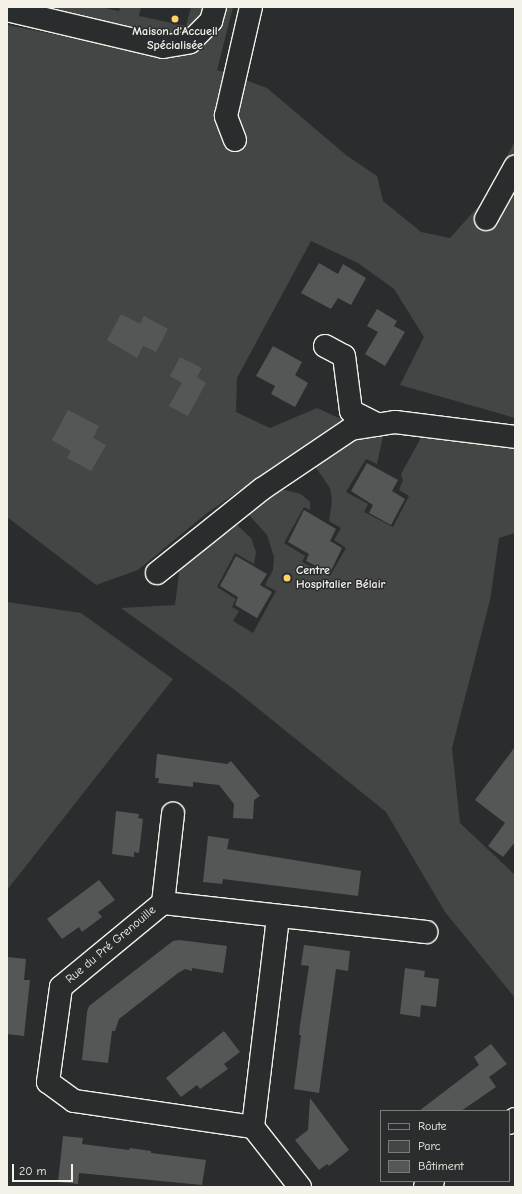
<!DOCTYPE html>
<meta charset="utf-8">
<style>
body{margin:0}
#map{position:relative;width:522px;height:1194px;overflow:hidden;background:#2a2d2e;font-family:"Comic Neue",sans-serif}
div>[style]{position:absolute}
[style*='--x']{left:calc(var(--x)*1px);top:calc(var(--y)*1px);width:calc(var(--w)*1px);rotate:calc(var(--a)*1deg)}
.green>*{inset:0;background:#444645}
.building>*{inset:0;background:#555756}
.roads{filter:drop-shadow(1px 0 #f4f1e8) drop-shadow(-1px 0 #f4f1e8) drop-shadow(0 1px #f4f1e8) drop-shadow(0 -1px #f4f1e8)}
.minor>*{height:22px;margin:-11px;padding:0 11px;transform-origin:11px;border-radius:11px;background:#2a2d2e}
.dots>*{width:11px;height:11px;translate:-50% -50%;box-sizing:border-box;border:2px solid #2a2d2e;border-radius:50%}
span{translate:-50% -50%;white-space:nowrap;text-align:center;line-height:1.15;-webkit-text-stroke:3px #2a2d2e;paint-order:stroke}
.poi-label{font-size:12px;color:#f4f1e8;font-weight:700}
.left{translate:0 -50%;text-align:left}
.street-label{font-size:12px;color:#f4f1e8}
.frame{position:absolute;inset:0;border:8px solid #f4f1e8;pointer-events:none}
.legend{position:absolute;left:380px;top:1110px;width:130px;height:72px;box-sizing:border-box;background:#2a2d2e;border:1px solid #7b7b78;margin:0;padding:5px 7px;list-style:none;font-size:12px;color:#f4f1e8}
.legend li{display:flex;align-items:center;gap:8px;height:20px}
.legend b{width:20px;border:1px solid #7b7b78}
.scale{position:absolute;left:12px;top:1164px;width:61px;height:18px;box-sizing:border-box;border:2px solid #f4f1e8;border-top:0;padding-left:5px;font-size:12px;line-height:14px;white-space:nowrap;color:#f4f1e8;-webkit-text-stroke:3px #2a2d2e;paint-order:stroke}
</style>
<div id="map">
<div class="green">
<div style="clip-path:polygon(33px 7px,100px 7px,119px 11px,120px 7px,141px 7px,139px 16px,186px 26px,191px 7px,206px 7px,203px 16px,189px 32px,169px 39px)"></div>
<div style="clip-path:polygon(224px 7px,233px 7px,217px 70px,267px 88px,346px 155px,377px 176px,383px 201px,421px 232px,450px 238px,484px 200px,515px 141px,515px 418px,400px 385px,424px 337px,394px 289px,358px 263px,311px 241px,237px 378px,236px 412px,270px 428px,317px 408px,343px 420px,207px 513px,138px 570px,96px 585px,7px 517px,7px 25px,154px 54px)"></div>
<div style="clip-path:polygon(384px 431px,377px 464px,366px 459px,346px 492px,368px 504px,364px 512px,393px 527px,409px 496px,399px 490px,403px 480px,401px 474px,422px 436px,446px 441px,515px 446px,515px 533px,499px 538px,490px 600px,452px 748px,460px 823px,515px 875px,515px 998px,445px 912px,386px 812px,235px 690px,121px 608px,175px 605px,180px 565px,236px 524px,251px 538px,256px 552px,254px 564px,235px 553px,217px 587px,236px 599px,232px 607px,239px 611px,233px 621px,253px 633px,276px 591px,265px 585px,273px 570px,274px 557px,267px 535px,249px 515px,281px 489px,301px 494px,310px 502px,310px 510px,304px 507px,284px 543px,305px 556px,302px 562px,330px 576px,346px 548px,334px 540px,341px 528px,329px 521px,332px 501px,330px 488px,312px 462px,350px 435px)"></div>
<div style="clip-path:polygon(7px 602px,81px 613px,173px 679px,7px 890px)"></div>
</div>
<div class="building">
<div style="clip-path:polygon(319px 263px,338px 274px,343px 264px,366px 278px,351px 305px,338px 298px,331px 309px,301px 293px)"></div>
<div style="clip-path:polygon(377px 309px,397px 321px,394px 326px,405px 332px,385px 366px,365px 354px,378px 332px,367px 326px)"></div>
<div style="clip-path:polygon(121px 314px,140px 324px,144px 316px,168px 329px,156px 352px,143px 346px,137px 358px,107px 340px)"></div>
<div style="clip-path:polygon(273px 346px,302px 362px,295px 375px,308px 383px,295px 407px,271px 394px,275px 386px,256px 376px)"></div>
<div style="clip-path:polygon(180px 357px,202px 368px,197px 377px,206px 383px,188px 416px,169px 406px,182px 383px,170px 376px)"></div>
<div style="clip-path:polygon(68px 410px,99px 426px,93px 438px,106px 445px,91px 471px,67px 458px,71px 451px,52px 440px)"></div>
<div style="clip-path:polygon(367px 463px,398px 480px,392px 491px,405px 499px,391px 525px,369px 513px,373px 505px,351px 491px)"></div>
<div style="clip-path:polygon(304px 510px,336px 529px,330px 541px,342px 548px,330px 573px,306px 561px,309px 554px,288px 542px)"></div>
<div style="clip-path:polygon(236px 556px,267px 574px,260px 585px,272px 592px,257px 618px,235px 605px,238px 597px,220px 586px)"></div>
<div style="clip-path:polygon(515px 747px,515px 842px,503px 857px,488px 846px,505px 823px,475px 800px)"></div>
<div style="clip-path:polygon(157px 754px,227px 764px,231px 761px,260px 796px,254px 800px,253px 819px,233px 818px,234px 804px,219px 785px,193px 782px,193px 787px,158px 783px,159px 778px,155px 778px)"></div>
<div style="clip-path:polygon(116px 811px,139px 814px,138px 818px,143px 819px,139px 853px,134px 852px,134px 857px,112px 854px)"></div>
<div style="clip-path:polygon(208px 836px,229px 839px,227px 849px,361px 871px,358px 896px,223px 879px,222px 884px,203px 882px)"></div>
<div style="clip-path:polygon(99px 880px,115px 900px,98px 912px,102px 917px,82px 932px,79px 927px,62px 939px,47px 919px)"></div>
<div style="clip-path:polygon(179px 940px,227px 946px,223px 973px,192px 968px,192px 971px,185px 969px,178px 973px,119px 1019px,115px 1031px,112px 1031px,108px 1063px,82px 1060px,87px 1012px,89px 1006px,173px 941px)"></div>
<div style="clip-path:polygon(304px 945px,350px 951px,348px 971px,336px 969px,319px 1093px,294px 1089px,301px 1035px,299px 1035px,300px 1025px,309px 966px,301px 965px)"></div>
<div style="clip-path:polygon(7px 957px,26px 959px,24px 980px,30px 980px,24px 1036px,7px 1034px)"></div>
<div style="clip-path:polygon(405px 968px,425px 971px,424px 977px,439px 979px,436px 1007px,421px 1005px,420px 1017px,400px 1014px)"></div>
<div style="clip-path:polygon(224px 1031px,240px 1052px,224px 1064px,228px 1069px,200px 1089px,197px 1085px,181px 1097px,166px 1078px)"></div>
<div style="clip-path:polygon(491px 1044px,507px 1064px,489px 1077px,496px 1087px,461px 1111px,419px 1111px,479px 1065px,474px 1057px)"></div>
<div style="clip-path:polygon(310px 1098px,349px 1150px,329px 1166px,327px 1164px,319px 1170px,295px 1140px,308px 1130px)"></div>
<div style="clip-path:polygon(63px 1136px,83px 1138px,82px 1144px,129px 1150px,130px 1148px,151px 1151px,151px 1153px,206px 1160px,202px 1185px,79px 1173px,78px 1184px,58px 1182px)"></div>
</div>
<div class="roads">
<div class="minor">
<div style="--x:7;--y:10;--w:160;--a:13.3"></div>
<div style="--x:163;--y:47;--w:27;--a:-10"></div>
<div style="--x:190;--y:42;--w:30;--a:-45"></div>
<div style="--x:211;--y:21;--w:15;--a:-74"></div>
<div style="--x:235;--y:140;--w:26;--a:-111"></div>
<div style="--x:226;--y:116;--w:112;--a:-77.1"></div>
<div style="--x:486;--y:219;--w:60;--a:-60.9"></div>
<div style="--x:325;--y:346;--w:21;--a:28"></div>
<div style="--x:344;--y:356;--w:55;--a:82.7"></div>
<div style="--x:351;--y:411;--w:30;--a:27"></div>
<div style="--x:157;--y:573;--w:134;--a:-38.7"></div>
<div style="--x:262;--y:489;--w:107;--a:-34"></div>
<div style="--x:351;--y:429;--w:45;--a:-9"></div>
<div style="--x:395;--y:422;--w:121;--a:7.1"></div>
<div style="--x:163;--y:903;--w:90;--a:-83.6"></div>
<div style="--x:509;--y:1123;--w:7;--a:-34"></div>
<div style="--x:253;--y:1127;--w:211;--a:-83.2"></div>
<div style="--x:300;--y:1187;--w:76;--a:-128.1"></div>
<div style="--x:253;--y:1127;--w:181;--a:-171.7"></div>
<div style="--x:74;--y:1101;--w:32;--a:-144"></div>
<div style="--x:48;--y:1082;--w:96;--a:-82.2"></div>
<div style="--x:61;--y:987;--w:132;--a:-39.5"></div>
<div style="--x:163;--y:903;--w:265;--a:6.3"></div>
<div style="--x:425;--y:1187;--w:10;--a:-37"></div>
</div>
</div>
<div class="dots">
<div style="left:175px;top:19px;background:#ffd166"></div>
<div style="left:287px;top:578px;background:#ffd166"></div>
</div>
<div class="poi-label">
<span style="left:175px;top:39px">Maison d'Accueil<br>Spécialisée</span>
<span class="left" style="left:296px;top:578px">Centre<br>Hospitalier Bélair</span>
</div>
<div class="street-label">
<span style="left:111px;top:945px;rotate:-40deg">Rue du Pré Grenouille</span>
</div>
<div class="frame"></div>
<ul class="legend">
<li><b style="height:5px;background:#2a2d2e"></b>Route</li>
<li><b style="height:11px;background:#444645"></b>Parc</li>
<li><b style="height:11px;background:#555756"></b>Bâtiment</li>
</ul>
<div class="scale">20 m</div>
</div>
